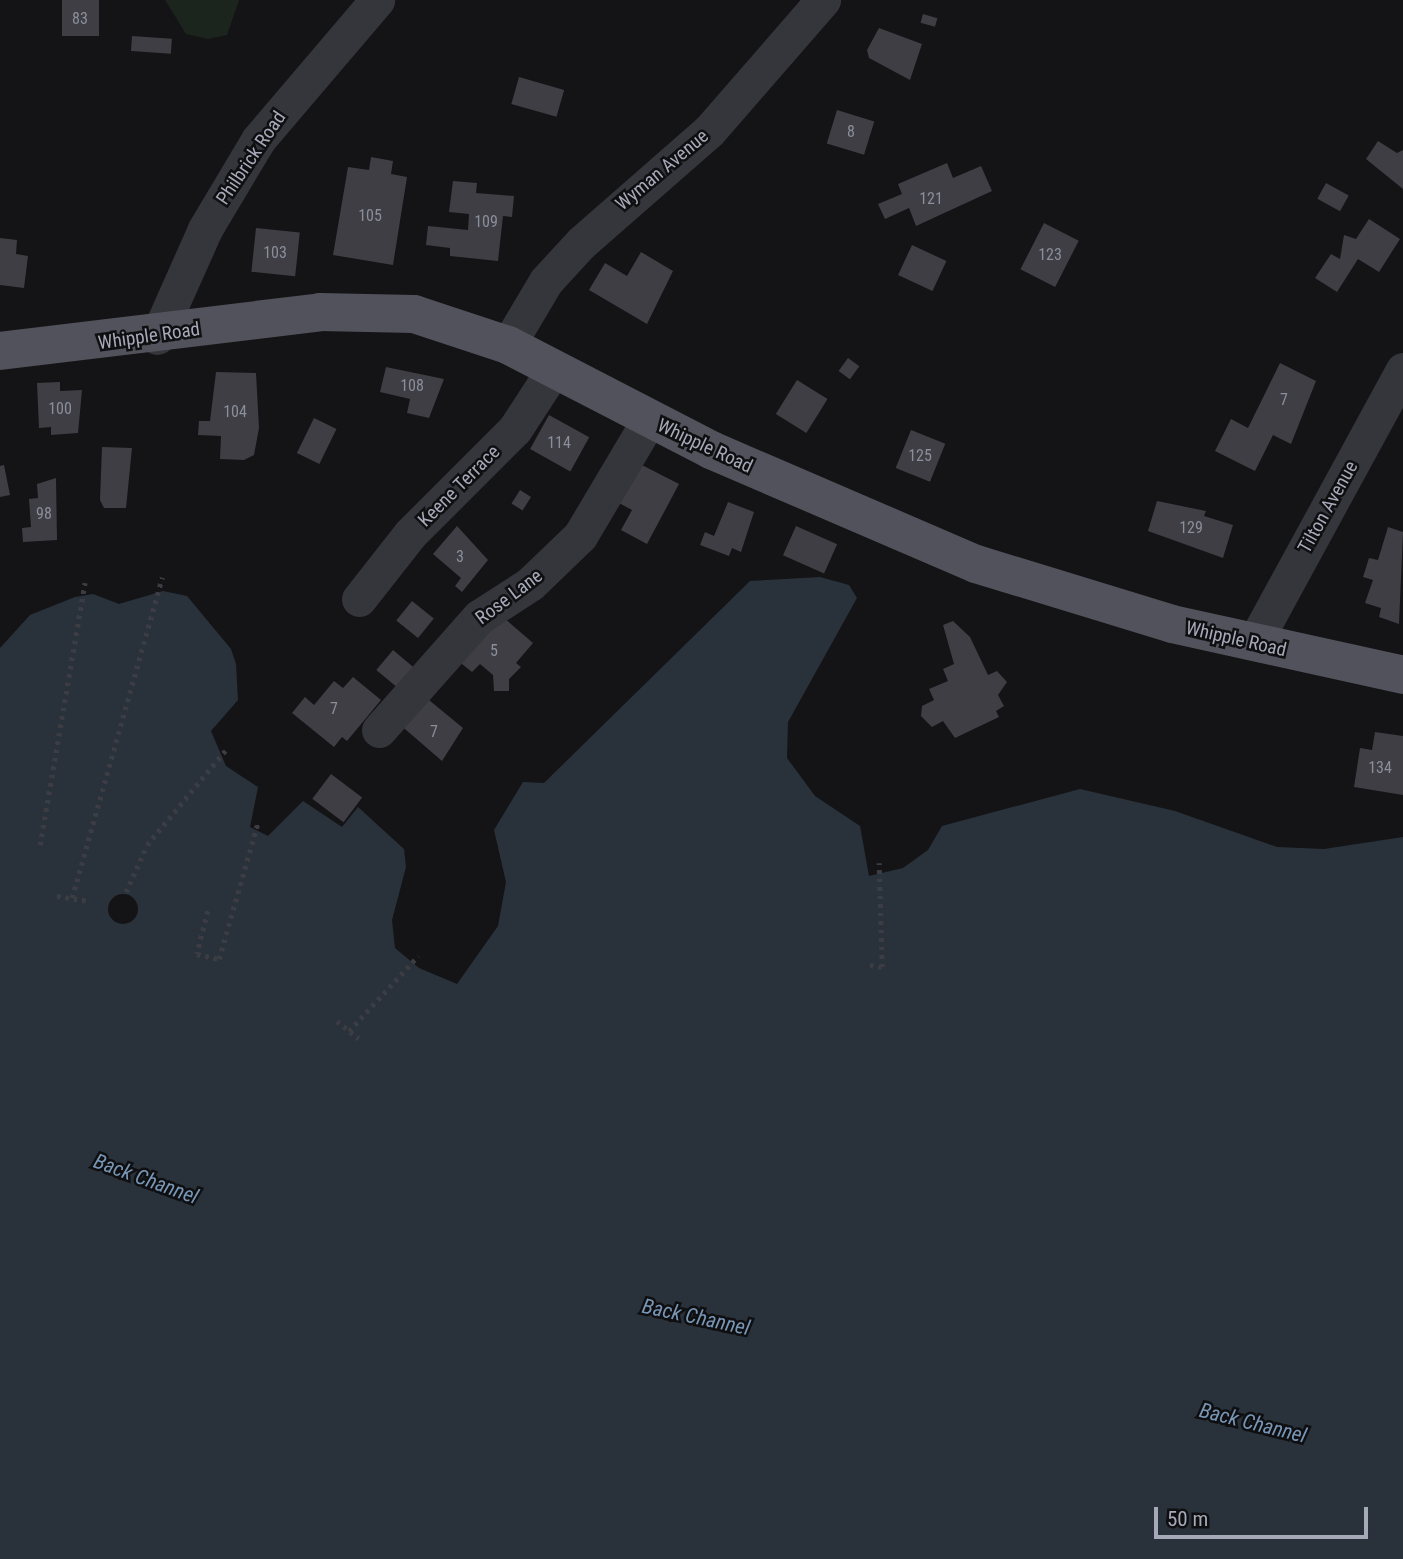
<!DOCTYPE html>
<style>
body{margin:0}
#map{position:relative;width:1403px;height:1559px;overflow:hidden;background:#141416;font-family:"Roboto Condensed",sans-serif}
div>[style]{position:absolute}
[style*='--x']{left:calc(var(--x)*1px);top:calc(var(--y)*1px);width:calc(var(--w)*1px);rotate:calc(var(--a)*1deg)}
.green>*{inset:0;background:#1c251d}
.water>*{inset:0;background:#29323b}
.pier>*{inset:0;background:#141416}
.round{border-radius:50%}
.building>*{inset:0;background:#3e3e44;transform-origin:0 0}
.path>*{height:4.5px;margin-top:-2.25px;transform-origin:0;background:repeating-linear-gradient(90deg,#3b3d43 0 3.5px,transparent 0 8.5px)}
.minor>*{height:35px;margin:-17.5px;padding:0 17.5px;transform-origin:17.5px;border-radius:17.5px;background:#35363c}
.major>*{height:38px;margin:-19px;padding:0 19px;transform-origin:19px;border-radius:19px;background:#51525b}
span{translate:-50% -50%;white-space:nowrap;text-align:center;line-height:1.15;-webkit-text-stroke:5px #0f0f11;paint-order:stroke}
.number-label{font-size:16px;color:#8b8e9b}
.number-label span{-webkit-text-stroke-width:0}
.street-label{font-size:19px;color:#a5a9b8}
.water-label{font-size:21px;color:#7896b6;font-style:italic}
.scale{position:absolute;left:1154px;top:1507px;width:214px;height:32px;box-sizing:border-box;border:4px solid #a5a9b8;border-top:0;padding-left:9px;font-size:21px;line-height:24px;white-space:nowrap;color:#a5a9b8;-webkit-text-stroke:5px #0f0f11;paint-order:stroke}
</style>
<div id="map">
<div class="green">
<div style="clip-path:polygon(165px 0,239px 0,227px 35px,208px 39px,186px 34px)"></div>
</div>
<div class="water">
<div style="clip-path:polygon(820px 577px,849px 585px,857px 598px,788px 722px,787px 758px,815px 796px,860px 826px,869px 876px,903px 868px,928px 850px,942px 826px,1080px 789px,1175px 811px,1277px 847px,1324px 849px,1403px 837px,1403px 1559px,0 1559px,0 648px,30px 615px,75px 597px,93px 594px,119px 604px,163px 591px,187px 596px,231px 649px,236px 664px,238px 700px,211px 731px,226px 766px,258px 787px,250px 827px,268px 836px,303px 801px,342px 827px,358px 807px,404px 849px,406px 867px,392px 920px,395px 948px,419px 968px,457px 984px,498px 926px,506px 882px,494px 830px,523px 782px,544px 783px,750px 581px)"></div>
</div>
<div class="pier">
<div class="round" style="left:108px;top:894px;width:30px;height:30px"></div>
</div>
<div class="building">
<div style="left:62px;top:0;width:37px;height:36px"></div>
<div style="left:923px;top:14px;width:15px;height:9px;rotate:16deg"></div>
<div style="clip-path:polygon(879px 28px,922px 44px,910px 80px,869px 58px,867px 50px)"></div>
<div style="left:132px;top:36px;width:40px;height:15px;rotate:4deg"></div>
<div style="left:519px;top:77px;width:47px;height:28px;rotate:16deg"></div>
<div style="left:837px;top:110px;width:39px;height:35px;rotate:17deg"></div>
<div style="clip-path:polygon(1378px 141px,1397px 153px,1403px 150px,1403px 189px,1366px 159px)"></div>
<div style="clip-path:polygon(371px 157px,393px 161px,391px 174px,407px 177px,393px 265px,333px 255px,348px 167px,369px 170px)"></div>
<div style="clip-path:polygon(947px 163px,953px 178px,981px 166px,992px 191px,916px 226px,909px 208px,885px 219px,878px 204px,902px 194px,898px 184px)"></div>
<div style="clip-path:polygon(453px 181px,477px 183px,476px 193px,514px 196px,512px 217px,503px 216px,498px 261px,450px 256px,450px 248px,426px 245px,428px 226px,468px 230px,469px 214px,449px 212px)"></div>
<div style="left:1326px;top:183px;width:26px;height:18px;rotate:29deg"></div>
<div style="clip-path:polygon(1369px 219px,1400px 239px,1379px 272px,1358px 259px,1337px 292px,1315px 278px,1331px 254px,1340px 259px,1344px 235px,1356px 239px)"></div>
<div style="left:1044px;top:223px;width:39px;height:52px;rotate:27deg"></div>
<div style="left:256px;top:228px;width:44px;height:44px;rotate:6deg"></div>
<div style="clip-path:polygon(0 238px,17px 240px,16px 254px,28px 256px,24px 288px,0 285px)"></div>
<div style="left:912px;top:245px;width:38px;height:33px;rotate:25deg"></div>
<div style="clip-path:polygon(641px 252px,673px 271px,647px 324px,589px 290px,605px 263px,627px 276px)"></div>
<div style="left:848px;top:358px;width:14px;height:16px;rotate:36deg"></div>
<div style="clip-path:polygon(1280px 363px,1316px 381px,1291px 444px,1273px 435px,1255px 471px,1215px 451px,1231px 419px,1248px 428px)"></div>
<div style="clip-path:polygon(386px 367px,444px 379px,429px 418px,407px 413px,410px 399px,380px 392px)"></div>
<div style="clip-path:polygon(216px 372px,256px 373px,259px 428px,254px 455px,244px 460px,220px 459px,221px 436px,198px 435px,199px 421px,210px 421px)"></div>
<div style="left:797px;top:380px;width:36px;height:40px;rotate:32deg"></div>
<div style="clip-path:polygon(60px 382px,60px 391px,82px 390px,78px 433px,51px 435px,51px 427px,39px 428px,37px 383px)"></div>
<div style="left:549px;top:415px;width:46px;height:39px;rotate:29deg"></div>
<div style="left:314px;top:418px;width:25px;height:39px;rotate:26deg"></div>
<div style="left:911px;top:430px;width:37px;height:41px;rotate:22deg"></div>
<div style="clip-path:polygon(102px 447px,132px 448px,126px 508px,104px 508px,100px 500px)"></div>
<div style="clip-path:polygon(640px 464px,679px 484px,647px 544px,621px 530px,632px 510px,619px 503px)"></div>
<div style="clip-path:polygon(4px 465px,10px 495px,0 497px,0 466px)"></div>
<div style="clip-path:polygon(56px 478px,57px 540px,23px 542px,22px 528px,31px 527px,29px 499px,38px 498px,37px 484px)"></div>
<div style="left:520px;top:490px;width:13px;height:16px;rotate:32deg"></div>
<div style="clip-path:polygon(1157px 501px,1206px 511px,1204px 516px,1233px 525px,1223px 558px,1148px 531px)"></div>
<div style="clip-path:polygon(728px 502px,754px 512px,741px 552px,732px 548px,729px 556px,700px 545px,705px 532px,714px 536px)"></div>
<div style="clip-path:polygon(457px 526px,488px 560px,462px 592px,455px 586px,461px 578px,433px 554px)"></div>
<div style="left:796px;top:526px;width:45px;height:32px;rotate:24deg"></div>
<div style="clip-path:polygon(1388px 527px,1403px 532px,1399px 624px,1379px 617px,1381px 608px,1365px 603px,1373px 580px,1363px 577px,1369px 558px,1378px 560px)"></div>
<div style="left:412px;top:601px;width:28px;height:25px;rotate:39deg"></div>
<div style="clip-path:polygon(496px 611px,533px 643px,516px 663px,521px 667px,509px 679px,509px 691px,494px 691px,493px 675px,480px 664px,472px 672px,457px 660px)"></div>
<div style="clip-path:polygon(953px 621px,970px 637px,988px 675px,997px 671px,1007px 682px,998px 695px,1004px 706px,996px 711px,999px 717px,955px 738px,943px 721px,932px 727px,921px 716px,922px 706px,934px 700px,929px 689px,948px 681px,943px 669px,954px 664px,943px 625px)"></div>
<div style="left:393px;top:650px;width:31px;height:26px;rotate:40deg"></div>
<div style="clip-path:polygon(353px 677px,381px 700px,347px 741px,342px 737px,334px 747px,292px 713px,305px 697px,314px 705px,334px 681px,343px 688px)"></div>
<div style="clip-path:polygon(429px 700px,463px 728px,442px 761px,398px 723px,415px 702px,422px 708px)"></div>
<div style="clip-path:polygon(1375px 732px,1403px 736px,1403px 795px,1354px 787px,1360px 748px,1372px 750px)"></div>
<div style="left:331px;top:774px;width:39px;height:31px;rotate:37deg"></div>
</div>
<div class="path">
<div style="--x:40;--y:845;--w:266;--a:-80.3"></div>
<div style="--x:126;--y:892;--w:51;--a:-65.9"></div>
<div style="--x:147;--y:845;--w:127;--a:-50.4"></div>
<div style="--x:57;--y:896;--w:30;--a:9"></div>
<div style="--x:72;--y:898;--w:333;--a:-74.3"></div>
<div style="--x:208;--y:911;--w:44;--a:104.3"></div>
<div style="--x:197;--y:954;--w:23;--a:13"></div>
<div style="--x:219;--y:959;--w:142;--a:-74.1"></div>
<div style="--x:870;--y:965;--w:12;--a:9"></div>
<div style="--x:882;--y:967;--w:104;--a:-91.7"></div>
<div style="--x:337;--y:1021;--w:28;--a:39"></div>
<div style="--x:349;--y:1031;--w:102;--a:-47.4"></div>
</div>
<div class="minor">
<div style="--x:157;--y:337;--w:118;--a:-66"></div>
<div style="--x:205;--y:229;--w:104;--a:-59.2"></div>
<div style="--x:258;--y:140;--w:184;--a:-49.6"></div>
<div style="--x:508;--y:345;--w:74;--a:-59.3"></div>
<div style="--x:546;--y:281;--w:52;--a:-47.4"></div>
<div style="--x:581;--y:243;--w:170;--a:-41.2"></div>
<div style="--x:709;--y:131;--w:174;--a:-49"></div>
<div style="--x:359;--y:599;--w:83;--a:-51.9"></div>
<div style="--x:410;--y:534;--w:148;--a:-45"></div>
<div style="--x:515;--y:429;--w:72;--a:-57"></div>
<div style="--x:1254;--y:643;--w:311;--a:-61.4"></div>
<div style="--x:379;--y:730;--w:151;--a:-48.5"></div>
<div style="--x:479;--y:617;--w:61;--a:-32.9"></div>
<div style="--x:530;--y:584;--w:69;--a:-43.8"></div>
<div style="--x:580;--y:536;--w:135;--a:-59.3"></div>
</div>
<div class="major">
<div style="--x:0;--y:351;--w:322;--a:-6.9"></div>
<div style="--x:320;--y:312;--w:94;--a:1.2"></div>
<div style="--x:414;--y:314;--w:99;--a:18.3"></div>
<div style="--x:508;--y:345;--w:229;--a:27.3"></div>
<div style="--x:711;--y:450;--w:288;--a:23.3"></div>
<div style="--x:976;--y:564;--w:205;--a:17"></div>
<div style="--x:1172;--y:624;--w:237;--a:12.4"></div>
</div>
<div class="number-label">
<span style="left:80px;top:19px">83</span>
<span style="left:851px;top:132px">8</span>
<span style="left:931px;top:199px">121</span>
<span style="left:370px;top:216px">105</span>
<span style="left:486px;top:222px">109</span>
<span style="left:275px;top:253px">103</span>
<span style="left:1050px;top:255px">123</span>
<span style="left:412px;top:386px">108</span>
<span style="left:1284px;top:400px">7</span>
<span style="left:60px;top:409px">100</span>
<span style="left:235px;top:412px">104</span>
<span style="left:559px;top:443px">114</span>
<span style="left:920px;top:456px">125</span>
<span style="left:44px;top:514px">98</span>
<span style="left:1191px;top:528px">129</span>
<span style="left:460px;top:557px">3</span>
<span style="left:494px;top:651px">5</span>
<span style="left:334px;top:709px">7</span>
<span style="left:434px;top:732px">7</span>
<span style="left:1380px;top:768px">134</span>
</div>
<div class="street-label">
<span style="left:251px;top:158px;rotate:-56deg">Philbrick Road</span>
<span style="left:662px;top:170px;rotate:-40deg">Wyman Avenue</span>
<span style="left:149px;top:336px;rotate:-8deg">Whipple Road</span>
<span style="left:705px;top:446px;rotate:25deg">Whipple Road</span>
<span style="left:459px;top:486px;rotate:-45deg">Keene Terrace</span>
<span style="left:1328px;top:507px;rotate:-61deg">Tilton Avenue</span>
<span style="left:509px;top:597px;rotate:-37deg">Rose Lane</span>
<span style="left:1236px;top:639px;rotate:13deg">Whipple Road</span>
</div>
<div class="water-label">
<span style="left:146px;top:1179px;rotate:20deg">Back Channel</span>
<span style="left:696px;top:1317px;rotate:12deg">Back Channel</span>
<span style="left:1253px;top:1423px;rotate:14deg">Back Channel</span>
</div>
<div class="scale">50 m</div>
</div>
